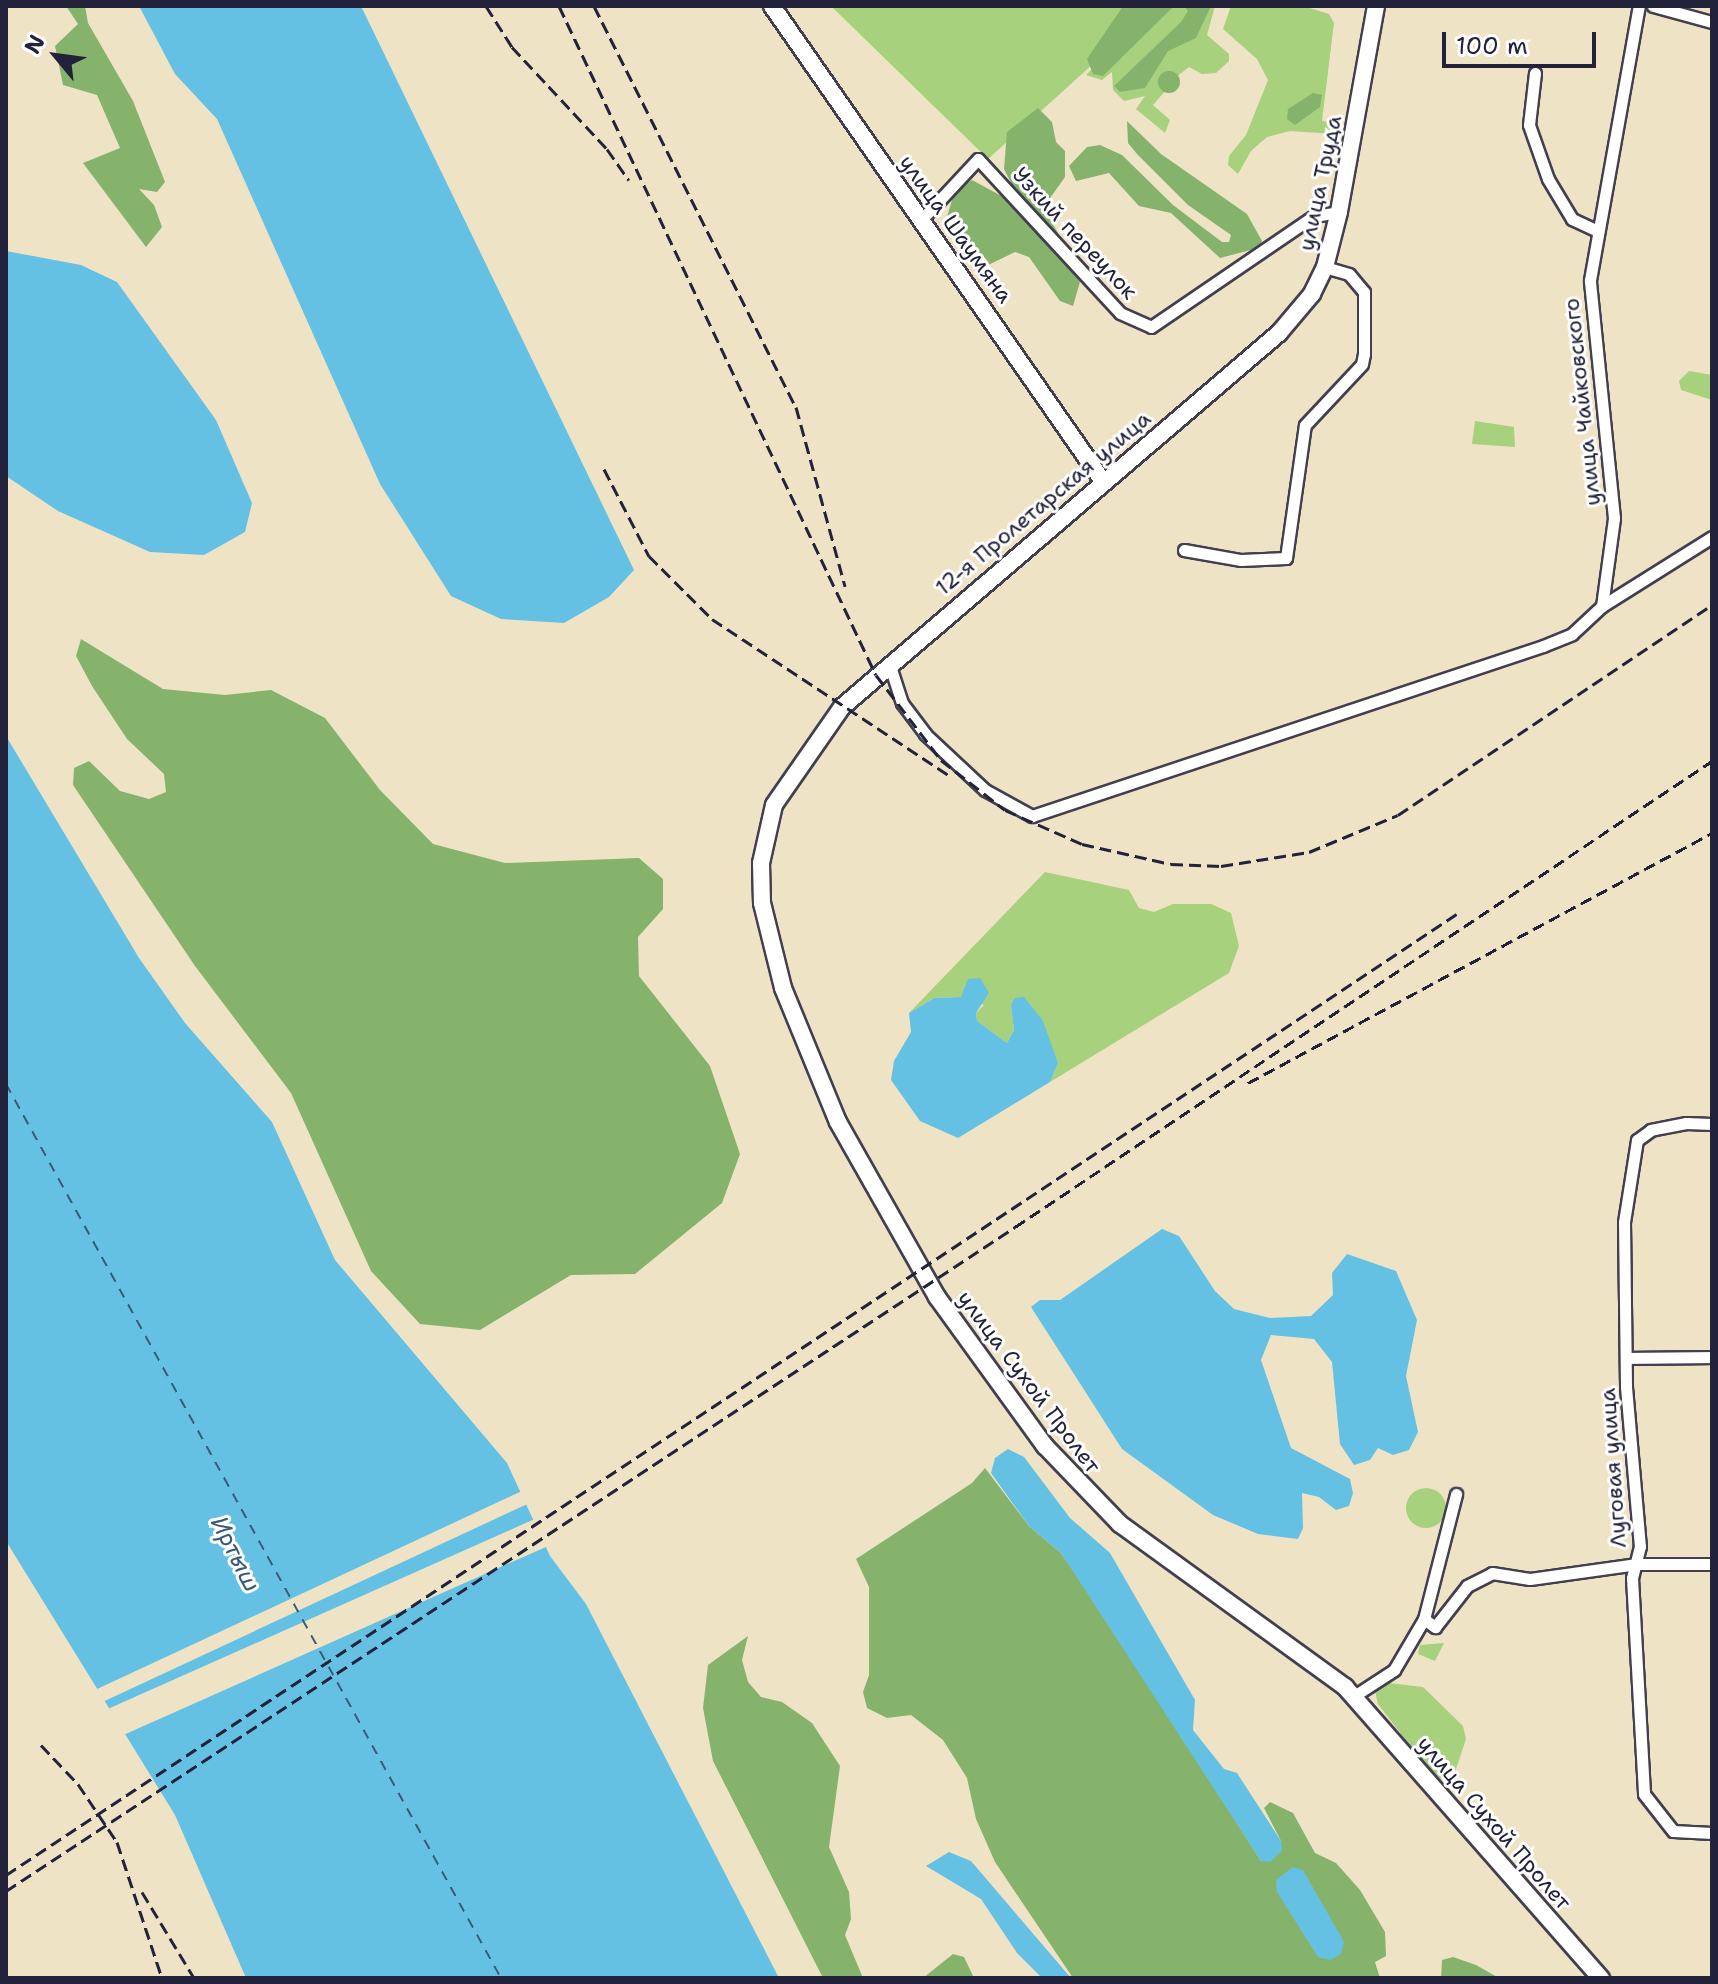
<!DOCTYPE html>
<meta charset="utf-8">
<style>
body{margin:0}
#map{position:relative;width:1718px;height:1984px;overflow:hidden;background:#efe3c6;font-family:"Shantell Sans",sans-serif}
div>[style]{position:absolute}
[style*='--x']{left:calc(var(--x)*1px);top:calc(var(--y)*1px);width:calc(var(--w)*1px);rotate:calc(var(--a)*1deg)}
.green>*{inset:0;background:#a7d17d}
.round{border-radius:50%}
.forest>*{inset:0;background:#85b36c}
.water>*{inset:0;background:#65c1e3}
.pier>*{inset:0;background:#efe3c6;transform-origin:0 0}
.ferry>*{height:2px;margin-top:-1px;transform-origin:0;background:repeating-linear-gradient(90deg,#395a76 0 10px,transparent 0 18px)}
.roads{filter:drop-shadow(2px 0 #413f50) drop-shadow(-2px 0 #413f50) drop-shadow(0 2px #413f50) drop-shadow(0 -2px #413f50)}
.street>*{height:11px;margin:-5.5px;padding:0 5.5px;transform-origin:5.5px;border-radius:5.5px;background:#fff}
.secondary>*{height:16px;margin:-8px;padding:0 8px;transform-origin:8px;border-radius:8px;background:#fff}
.rail>*{height:3px;margin-top:-1.5px;transform-origin:0;background:repeating-linear-gradient(90deg,#22223b 0 12px,transparent 0 18px)}
span{translate:-50% -50%;white-space:nowrap;text-align:center;line-height:1.15;-webkit-text-stroke:6px #fff;paint-order:stroke}
.street-label{font-size:22px;color:#22223b}
.water-label{font-size:24px;color:#395a76;font-style:italic}
.frame{position:absolute;inset:0;border:8px solid #22223b;pointer-events:none}
.north{position:absolute;left:16px;top:16px;width:80px;height:80px;-webkit-text-stroke:6px #fff;paint-order:stroke;rotate:299deg;font-size:22px;font-weight:700;line-height:32px;text-align:center;color:#22223b}
.north::after{content:'';display:block;margin:auto;width:28px;height:36px;background:#22223b;clip-path:polygon(50% 0,100% 100%,50% 72%,0 100%)}
.scale{position:absolute;left:1442px;top:32px;width:154px;height:36px;box-sizing:border-box;border:4px solid #22223b;border-top:0;padding-left:10px;font-size:24px;line-height:28px;white-space:nowrap;color:#22223b;-webkit-text-stroke:6px #fff;paint-order:stroke}
</style>
<div id="map">
<div class="green">
<div style="clip-path:polygon(831px 6px,1215px 6px,1207px 35px,1229px 54px,1229px 61px,1216px 73px,1202px 74px,1189px 67px,1180px 74px,1153px 105px,1170px 120px,1165px 133px,1136px 109px,1145px 96px,1124px 101px,1113px 90px,1112px 72px,1102px 80px,1086px 75px,1137px 24px,988px 159px)"></div>
<div style="clip-path:polygon(1231px 6px,1303px 6px,1329px 14px,1334px 23px,1322px 121px,1335px 123px,1334px 134px,1290px 131px,1267px 137px,1251px 151px,1238px 174px,1228px 165px,1229px 156px,1246px 135px,1268px 80px,1257px 59px,1223px 29px)"></div>
<div style="clip-path:polygon(1689px 371px,1712px 375px,1712px 400px,1681px 390px,1679px 381px)"></div>
<div style="clip-path:polygon(1475px 421px,1514px 427px,1515px 447px,1472px 444px)"></div>
<div style="clip-path:polygon(1045px 872px,1129px 890px,1139px 908px,1154px 912px,1173px 904px,1211px 904px,1231px 913px,1239px 946px,1229px 973px,1050px 1082px,1058px 1063px,1011px 1005px,1014px 1030px,1007px 1043px,977px 1021px,976px 1013px,984px 1005px,961px 997px,934px 998px,909px 1013px)"></div>
<div class="round" style="left:1406px;top:1488px;width:40px;height:40px"></div>
<div style="clip-path:polygon(1444px 1643px,1435px 1661px,1418px 1654px,1420px 1645px)"></div>
<div style="clip-path:polygon(1389px 1683px,1423px 1687px,1463px 1726px,1466px 1739px,1452px 1781px,1435px 1778px,1378px 1704px,1375px 1691px)"></div>
</div>
<div class="forest">
<div style="clip-path:polygon(66px 6px,85px 6px,88px 23px,133px 101px,165px 182px,157px 192px,139px 189px,154px 205px,162px 227px,146px 247px,83px 163px,120px 148px,97px 95px,63px 85px,55px 46px,78px 24px)"></div>
<div style="clip-path:polygon(1123px 6px,1174px 6px,1103px 76px,1093px 74px,1087px 59px)"></div>
<div style="clip-path:polygon(1184px 6px,1211px 6px,1196px 38px,1168px 51px,1145px 88px,1120px 92px,1114px 86px,1181px 22px,1188px 11px)"></div>
<div class="round" style="left:1158px;top:71px;width:22px;height:22px"></div>
<div style="clip-path:polygon(1313px 93px,1322px 95px,1320px 107px,1295px 125px,1287px 119px,1288px 109px)"></div>
<div style="clip-path:polygon(1038px 108px,1052px 122px,1056px 142px,1065px 151px,1065px 177px,1043px 208px,1058px 233px,1046px 242px,1080px 282px,1073px 306px,1060px 301px,1029px 257px,1015px 252px,980px 269px,964px 251px,947px 217px,955px 190px,972px 180px,1007px 199px,1016px 193px,1004px 169px,1007px 132px)"></div>
<div style="clip-path:polygon(1127px 121px,1161px 154px,1247px 214px,1262px 241px,1258px 248px,1220px 258px,1171px 213px,1139px 206px,1109px 173px,1076px 181px,1069px 166px,1087px 147px,1100px 145px,1122px 155px,1173px 205px,1222px 242px,1229px 242px,1231px 235px,1188px 205px,1137px 154px,1128px 143px)"></div>
<div style="clip-path:polygon(81px 639px,163px 689px,225px 695px,271px 690px,325px 718px,380px 790px,433px 844px,505px 863px,639px 858px,663px 879px,663px 909px,638px 937px,639px 976px,710px 1066px,740px 1154px,722px 1203px,635px 1274px,571px 1275px,480px 1330px,420px 1324px,371px 1271px,291px 1093px,195px 966px,73px 785px,74px 768px,89px 761px,120px 791px,149px 799px,166px 792px,164px 774px,127px 739px,92px 686px,76px 656px)"></div>
<div style="clip-path:polygon(985px 1468px,1029px 1526px,1061px 1553px,1104px 1615px,1261px 1861px,1281px 1841px,1264px 1808px,1270px 1802px,1293px 1813px,1315px 1853px,1336px 1863px,1360px 1890px,1385px 1932px,1386px 1956px,1375px 1962px,1380px 1978px,1073px 1978px,995px 1862px,976px 1819px,967px 1778px,943px 1740px,911px 1715px,887px 1718px,867px 1708px,863px 1692px,869px 1675px,869px 1587px,856px 1559px,972px 1483px)"></div>
<div style="clip-path:polygon(748px 1636px,742px 1660px,748px 1682px,761px 1697px,782px 1702px,812px 1723px,840px 1766px,829px 1847px,849px 1892px,851px 1919px,845px 1935px,863px 1978px,823px 1978px,713px 1761px,703px 1708px,708px 1665px)"></div>
<div style="clip-path:polygon(953px 1954px,964px 1957px,974px 1978px,923px 1978px)"></div>
<div style="clip-path:polygon(1453px 1957px,1476px 1965px,1499px 1978px,1441px 1978px,1442px 1960px)"></div>
</div>
<div class="water">
<div style="clip-path:polygon(139px 6px,361px 6px,634px 570px,609px 597px,564px 623px,501px 619px,451px 596px,380px 484px,217px 119px,175px 74px)"></div>
<div style="clip-path:polygon(6px 251px,81px 265px,117px 282px,216px 420px,252px 503px,245px 532px,204px 555px,150px 552px,58px 511px,6px 476px)"></div>
<div style="clip-path:polygon(6px 736px,139px 958px,185px 1023px,272px 1122px,335px 1260px,507px 1463px,550px 1556px,586px 1604px,779px 1978px,246px 1978px,175px 1815px,6px 1541px)"></div>
<div style="clip-path:polygon(980px 978px,989px 993px,976px 1013px,977px 1021px,1007px 1043px,1014px 1030px,1011px 1005px,1015px 998px,1024px 997px,1043px 1021px,1058px 1063px,1050px 1082px,958px 1138px,920px 1121px,891px 1080px,894px 1061px,911px 1032px,909px 1013px,934px 998px,961px 997px,968px 979px)"></div>
<div style="clip-path:polygon(1162px 1229px,1179px 1236px,1215px 1291px,1234px 1309px,1270px 1318px,1311px 1316px,1333px 1295px,1332px 1273px,1347px 1254px,1396px 1271px,1417px 1320px,1406px 1376px,1418px 1432px,1409px 1450px,1393px 1455px,1378px 1448px,1370px 1460px,1354px 1465px,1340px 1444px,1332px 1362px,1314px 1339px,1271px 1335px,1261px 1360px,1291px 1448px,1350px 1479px,1353px 1493px,1349px 1506px,1336px 1510px,1319px 1497px,1302px 1493px,1303px 1528px,1298px 1539px,1258px 1534px,1213px 1515px,1122px 1449px,1031px 1307px,1040px 1300px,1060px 1300px)"></div>
<div style="clip-path:polygon(1008px 1449px,1024px 1457px,1070px 1518px,1110px 1553px,1195px 1700px,1193px 1730px,1224px 1769px,1237px 1773px,1281px 1841px,1282px 1851px,1270px 1862px,1261px 1861px,1061px 1553px,1029px 1526px,991px 1473px,995px 1458px)"></div>
<div style="clip-path:polygon(949px 1852px,971px 1861px,1071px 1978px,1042px 1978px,1017px 1953px,981px 1899px,926px 1866px)"></div>
<div style="clip-path:polygon(1293px 1867px,1303px 1870px,1344px 1942px,1341px 1954px,1330px 1960px,1318px 1957px,1277px 1892px,1276px 1880px)"></div>
</div>
<div class="pier">
<div style="left:524px;top:1490px;width:14px;height:471px;rotate:65deg"></div>
<div style="left:537px;top:1518px;width:30px;height:468px;rotate:66deg"></div>
</div>
<div class="ferry">
<div style="--x:6;--y:1084;--w:1022;--a:61.03"></div>
</div>
<div class="roads">
<div class="street">
<div style="--x:1653;--y:6;--w:61;--a:15.2"></div>
<div style="--x:1535;--y:73;--w:52;--a:96.6"></div>
<div style="--x:1529;--y:125;--w:57;--a:70.6"></div>
<div style="--x:1548;--y:179;--w:47;--a:59"></div>
<div style="--x:1572;--y:219;--w:29;--a:25"></div>
<div style="--x:922;--y:219;--w:82;--a:-47"></div>
<div style="--x:978;--y:159;--w:209;--a:47.3"></div>
<div style="--x:1120;--y:313;--w:34;--a:24"></div>
<div style="--x:1151;--y:327;--w:197;--a:-34.3"></div>
<div style="--x:1314;--y:216;--w:25;--a:-9"></div>
<div style="--x:1184;--y:550;--w:58;--a:10"></div>
<div style="--x:1241;--y:560;--w:45;--a:-2.5"></div>
<div style="--x:1286;--y:558;--w:134;--a:-81.9"></div>
<div style="--x:1305;--y:425;--w:83;--a:-46.9"></div>
<div style="--x:1362;--y:364;--w:10;--a:-79"></div>
<div style="--x:1364;--y:354;--w:62;--a:-90"></div>
<div style="--x:1364;--y:292;--w:23;--a:-130"></div>
<div style="--x:1349;--y:274;--w:25;--a:-164"></div>
<div style="--x:1602;--y:606;--w:89;--a:-82.2"></div>
<div style="--x:1614;--y:518;--w:239;--a:-95.8"></div>
<div style="--x:1590;--y:280;--w:278;--a:-79.9"></div>
<div style="--x:889;--y:663;--w:42;--a:72"></div>
<div style="--x:902;--y:703;--w:39;--a:53"></div>
<div style="--x:925;--y:734;--w:82;--a:43"></div>
<div style="--x:985;--y:790;--w:54;--a:29"></div>
<div style="--x:1032;--y:816;--w:539;--a:-18.4"></div>
<div style="--x:1543;--y:646;--w:31;--a:-22"></div>
<div style="--x:1572;--y:634;--w:41;--a:-43"></div>
<div style="--x:1602;--y:606;--w:130;--a:-32.1"></div>
<div style="--x:1712;--y:1124;--w:26;--a:-178"></div>
<div style="--x:1686;--y:1123;--w:36;--a:169"></div>
<div style="--x:1651;--y:1130;--w:17;--a:144"></div>
<div style="--x:1637;--y:1140;--w:83;--a:99"></div>
<div style="--x:1624;--y:1222;--w:165;--a:89.3"></div>
<div style="--x:1626;--y:1387;--w:160;--a:85"></div>
<div style="--x:1640;--y:1546;--w:33;--a:104"></div>
<div style="--x:1632;--y:1578;--w:216;--a:86.8"></div>
<div style="--x:1644;--y:1794;--w:47;--a:51.9"></div>
<div style="--x:1673;--y:1831;--w:39;--a:3"></div>
<div style="--x:1628;--y:1358;--w:84;--a:-0.7"></div>
<div style="--x:1424;--y:1619;--w:14;--a:36"></div>
<div style="--x:1435;--y:1627;--w:52;--a:-52"></div>
<div style="--x:1467;--y:1586;--w:28;--a:-27"></div>
<div style="--x:1492;--y:1573;--w:38;--a:9"></div>
<div style="--x:1530;--y:1579;--w:108;--a:-8"></div>
<div style="--x:1637;--y:1564;--w:75;--a:0"></div>
<div style="--x:1354;--y:1696;--w:48;--a:-33"></div>
<div style="--x:1394;--y:1670;--w:59;--a:-59.5"></div>
<div style="--x:1424;--y:1619;--w:129;--a:-75.6"></div>
</div>
<div class="secondary">
<div style="--x:772;--y:6;--w:578;--a:55.15"></div>
<div style="--x:1376;--y:6;--w:209;--a:100.2"></div>
<div style="--x:1339;--y:212;--w:57;--a:104.3"></div>
<div style="--x:1325;--y:267;--w:30;--a:116"></div>
<div style="--x:1312;--y:294;--w:51;--a:130.2"></div>
<div style="--x:1279;--y:333;--w:575;--a:139.44"></div>
<div style="--x:842;--y:707;--w:119;--a:124.8"></div>
<div style="--x:774;--y:805;--w:59;--a:102.6"></div>
<div style="--x:761;--y:863;--w:40;--a:88.6"></div>
<div style="--x:762;--y:903;--w:88;--a:76.1"></div>
<div style="--x:783;--y:988;--w:145;--a:67.7"></div>
<div style="--x:838;--y:1122;--w:201;--a:60.5"></div>
<div style="--x:937;--y:1297;--w:184;--a:54.1"></div>
<div style="--x:1045;--y:1446;--w:108;--a:46.1"></div>
<div style="--x:1120;--y:1524;--w:278;--a:35.9"></div>
<div style="--x:1345;--y:1687;--w:388;--a:48.7"></div>
</div>
</div>
<div class="rail">
<div style="--x:486;--y:6;--w:49;--a:57.6"></div>
<div style="--x:512;--y:47;--w:139;--a:47"></div>
<div style="--x:607;--y:149;--w:38;--a:55"></div>
<div style="--x:559;--y:6;--w:740;--a:64.65"></div>
<div style="--x:876;--y:675;--w:107;--a:52.6"></div>
<div style="--x:941;--y:760;--w:81;--a:38"></div>
<div style="--x:1005;--y:810;--w:84;--a:23.8"></div>
<div style="--x:1082;--y:844;--w:91;--a:12.7"></div>
<div style="--x:1171;--y:864;--w:50;--a:2.3"></div>
<div style="--x:1221;--y:866;--w:89;--a:-9"></div>
<div style="--x:1309;--y:852;--w:96;--a:-22.6"></div>
<div style="--x:1398;--y:815;--w:378;--a:-33.8"></div>
<div style="--x:594;--y:6;--w:449;--a:63.3"></div>
<div style="--x:796;--y:407;--w:186;--a:74.7"></div>
<div style="--x:604;--y:469;--w:98;--a:62.7"></div>
<div style="--x:649;--y:556;--w:89;--a:45"></div>
<div style="--x:712;--y:619;--w:285;--a:33.4"></div>
<div style="--x:1248;--y:1083;--w:527;--a:-28.32"></div>
<div style="--x:41;--y:1745;--w:54;--a:46.5"></div>
<div style="--x:78;--y:1784;--w:70;--a:56.1"></div>
<div style="--x:117;--y:1842;--w:143;--a:71.7"></div>
<div style="--x:6;--y:1875;--w:1740;--a:-33.52"></div>
<div style="--x:6;--y:1891;--w:1208;--a:-33.35"></div>
<div style="--x:1015;--y:1227;--w:838;--a:-33.77"></div>
<div style="--x:142;--y:1892;--w:100;--a:58.8"></div>
</div>
<div class="street-label">
<span style="left:1320px;top:183px;rotate:-78deg">улица Труда</span>
<span style="left:956px;top:229px;rotate:54deg">улица Шаумяна</span>
<span style="left:1075px;top:233px;rotate:47deg">Узкий переулок</span>
<span style="left:1582px;top:402px;rotate:-96deg">улица Чайковского</span>
<span style="left:1043px;top:503px;rotate:-40deg">12-я Пролетарская улица</span>
<span style="left:1029px;top:1382px;rotate:53deg">улица Сухой Пролет</span>
<span style="left:1613px;top:1468px;rotate:-94deg">Луговая улица</span>
<span style="left:1494px;top:1823px;rotate:49deg">улица Сухой Пролет</span>
</div>
<div class="water-label">
<span style="left:235px;top:1554px;rotate:63deg">Иртыш</span>
</div>
<div class="frame"></div>
<div class="north">N</div>
<div class="scale">100 m</div>
</div>
